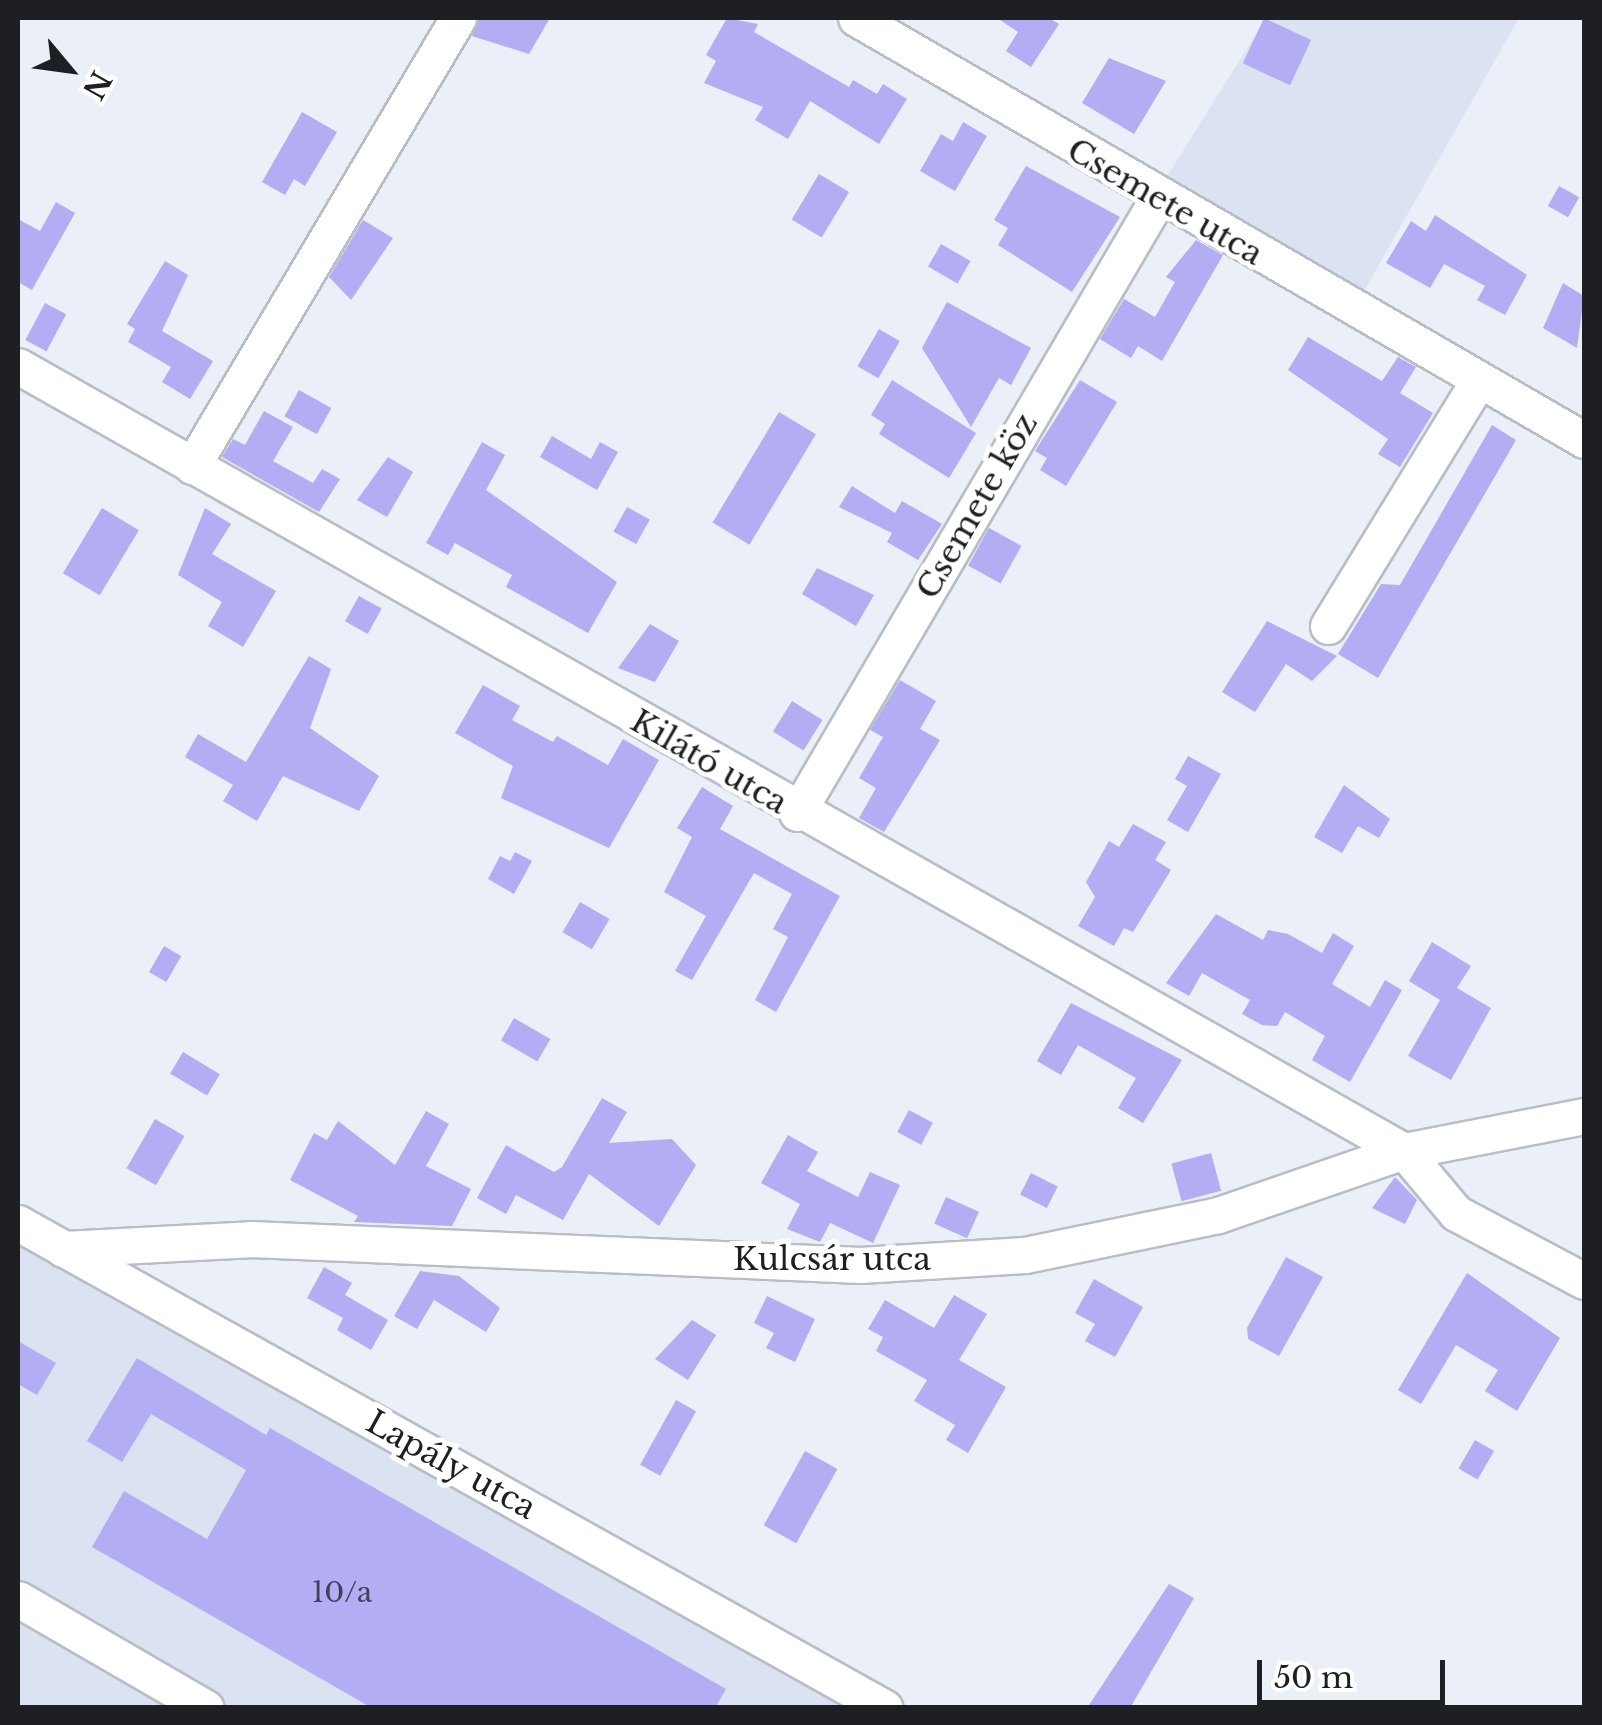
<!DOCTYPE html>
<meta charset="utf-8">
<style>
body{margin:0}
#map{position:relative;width:1602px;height:1725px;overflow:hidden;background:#eaeff8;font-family:"Libre Baskerville",serif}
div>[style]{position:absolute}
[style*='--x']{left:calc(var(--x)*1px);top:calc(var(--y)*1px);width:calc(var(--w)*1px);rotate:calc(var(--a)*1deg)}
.built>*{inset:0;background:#dbe3f3}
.building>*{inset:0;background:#b3adf4;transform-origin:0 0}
.roads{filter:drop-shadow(2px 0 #b9bdc6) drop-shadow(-2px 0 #b9bdc6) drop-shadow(0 2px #b9bdc6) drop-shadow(0 -2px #b9bdc6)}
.minor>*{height:35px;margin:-17.5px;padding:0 17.5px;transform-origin:17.5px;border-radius:17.5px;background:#fff}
span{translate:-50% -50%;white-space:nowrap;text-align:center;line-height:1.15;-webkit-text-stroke:10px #fff;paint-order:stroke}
.number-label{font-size:28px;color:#424256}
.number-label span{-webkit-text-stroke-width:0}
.street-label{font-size:32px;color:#1d1f22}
.frame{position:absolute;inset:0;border:20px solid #1d1f22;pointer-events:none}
.north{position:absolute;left:20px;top:20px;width:100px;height:100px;-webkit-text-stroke:8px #fff;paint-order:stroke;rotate:119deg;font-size:28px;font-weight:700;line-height:40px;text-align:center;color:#1d1f22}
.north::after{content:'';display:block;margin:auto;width:35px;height:45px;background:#1d1f22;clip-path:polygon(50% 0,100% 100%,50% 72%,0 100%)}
.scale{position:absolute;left:1257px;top:1660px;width:188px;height:45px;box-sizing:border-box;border:5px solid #1d1f22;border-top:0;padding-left:12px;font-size:30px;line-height:35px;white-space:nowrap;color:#1d1f22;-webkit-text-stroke:8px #fff;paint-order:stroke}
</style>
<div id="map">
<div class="built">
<div style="clip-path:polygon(1266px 18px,1519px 18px,1363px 293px,1164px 181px)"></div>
<div style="clip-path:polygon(18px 1239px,845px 1707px,18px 1707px)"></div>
</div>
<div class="building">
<div style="clip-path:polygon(479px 18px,550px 18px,529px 54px,472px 36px)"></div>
<div style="clip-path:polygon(727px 18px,758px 24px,754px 32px,849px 87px,853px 80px,877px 94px,883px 84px,907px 99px,879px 144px,810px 101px,788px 139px,755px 120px,763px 107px,704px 83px,716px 61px,706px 55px)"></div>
<div style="clip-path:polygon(997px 18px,1049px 18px,1059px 24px,1031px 67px,1006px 51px,1018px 32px)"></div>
<div style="left:1264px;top:18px;width:52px;height:50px;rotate:25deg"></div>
<div style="clip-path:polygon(1109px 58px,1166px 81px,1134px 134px,1082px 103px)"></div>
<div style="clip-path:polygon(302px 112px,337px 132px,305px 186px,294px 179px,285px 195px,262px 182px)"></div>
<div style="clip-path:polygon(963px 122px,987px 136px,955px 191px,920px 171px,941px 134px,953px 141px)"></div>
<div style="clip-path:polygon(1026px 166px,1120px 217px,1072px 292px,998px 245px,1008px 228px,994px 220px)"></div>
<div style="left:819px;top:174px;width:35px;height:53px;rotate:31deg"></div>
<div style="left:1559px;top:186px;width:23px;height:23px;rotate:29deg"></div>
<div style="clip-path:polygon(56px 202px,75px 213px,32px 290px,18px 282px,18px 219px,40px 231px)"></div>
<div style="clip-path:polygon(1435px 215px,1527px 275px,1505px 315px,1477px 300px,1485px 286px,1444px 264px,1430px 288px,1386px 263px,1411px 221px,1426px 231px)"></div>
<div style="clip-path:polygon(363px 220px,393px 238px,351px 300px,329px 277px)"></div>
<div style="clip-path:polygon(1196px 240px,1223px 255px,1162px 361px,1138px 346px,1131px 358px,1100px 339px,1124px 299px,1155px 317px,1175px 282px,1166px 277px)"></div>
<div style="left:941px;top:244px;width:34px;height:26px;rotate:30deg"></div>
<div style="clip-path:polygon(165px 261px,188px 275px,162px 331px,213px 361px,190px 399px,162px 382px,171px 367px,128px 342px,135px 329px,127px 324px)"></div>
<div style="clip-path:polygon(1563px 283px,1584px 296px,1577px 348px,1543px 328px)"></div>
<div style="clip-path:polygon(947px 302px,1031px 348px,1011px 385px,999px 378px,971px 427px,922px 348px)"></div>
<div style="left:45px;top:303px;width:24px;height:42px;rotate:28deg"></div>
<div style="left:879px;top:329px;width:24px;height:43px;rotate:30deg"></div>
<div style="clip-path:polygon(1308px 337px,1382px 381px,1398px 357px,1416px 367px,1400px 393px,1433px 413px,1400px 467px,1378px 454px,1388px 439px,1288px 370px)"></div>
<div style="clip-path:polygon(892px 380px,976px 433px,949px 478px,879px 434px,885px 424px,871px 415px)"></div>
<div style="clip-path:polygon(1080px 380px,1117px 402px,1066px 486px,1040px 470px,1047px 458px,1035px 451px)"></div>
<div style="left:299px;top:390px;width:37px;height:30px;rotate:29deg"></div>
<div style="clip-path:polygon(264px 411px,293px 427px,273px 461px,313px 483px,322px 469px,340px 479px,319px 512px,222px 457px,233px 439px,245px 445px)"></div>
<div style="left:779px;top:412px;width:43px;height:129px;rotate:31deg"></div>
<div style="clip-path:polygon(1492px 425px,1516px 440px,1378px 678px,1338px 654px,1381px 584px,1400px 585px)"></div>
<div style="clip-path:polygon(552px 436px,591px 459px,600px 442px,618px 452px,597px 490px,540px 457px)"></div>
<div style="clip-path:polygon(482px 442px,505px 455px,486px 490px,617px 582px,588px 633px,506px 587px,512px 575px,455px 543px,448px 555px,426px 543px)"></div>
<div style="clip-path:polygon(388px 457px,413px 472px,387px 517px,357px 500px)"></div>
<div style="clip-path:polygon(852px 486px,895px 513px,902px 501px,942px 524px,918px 560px,887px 542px,892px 533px,839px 507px)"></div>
<div style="left:627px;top:507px;width:26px;height:28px;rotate:29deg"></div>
<div style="left:102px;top:508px;width:43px;height:76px;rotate:31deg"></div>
<div style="clip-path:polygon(205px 508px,231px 524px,212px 554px,276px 591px,243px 647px,208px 626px,222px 602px,178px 575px)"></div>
<div style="left:989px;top:528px;width:37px;height:43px;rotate:29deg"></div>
<div style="clip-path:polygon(817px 568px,874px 595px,856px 626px,802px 594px)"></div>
<div style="left:359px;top:596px;width:26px;height:29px;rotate:29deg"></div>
<div style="clip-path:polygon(1267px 621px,1337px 656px,1312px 681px,1286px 664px,1255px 712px,1222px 692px)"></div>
<div style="clip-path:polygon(650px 624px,679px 641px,655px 682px,618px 668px)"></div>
<div style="clip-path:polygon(309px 656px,331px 669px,310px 728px,379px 776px,359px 811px,283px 776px,257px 821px,223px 801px,233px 785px,185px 757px,198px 734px,246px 762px)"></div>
<div style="clip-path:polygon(900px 680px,936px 701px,920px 729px,940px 740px,884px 832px,859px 818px,876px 788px,859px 778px,883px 737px,870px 730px)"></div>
<div style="clip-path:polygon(483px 685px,520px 706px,512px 720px,553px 742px,557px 736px,608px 765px,623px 739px,659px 760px,609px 848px,501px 798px,513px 766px,455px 733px)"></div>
<div style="left:792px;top:701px;width:36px;height:36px;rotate:32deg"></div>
<div style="clip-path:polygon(1188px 756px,1221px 774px,1188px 832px,1167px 820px,1187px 786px,1175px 779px)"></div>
<div style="clip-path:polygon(1344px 785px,1390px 819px,1379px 838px,1358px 826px,1342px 853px,1314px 837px)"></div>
<div style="clip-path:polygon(702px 787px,733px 806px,720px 829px,840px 896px,776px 1012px,755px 1000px,788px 937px,773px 929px,792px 894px,754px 873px,692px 980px,675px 971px,706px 916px,664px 892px,692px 837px,677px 828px)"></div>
<div style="clip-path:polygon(1133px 824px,1166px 842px,1155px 860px,1171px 870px,1133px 932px,1124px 928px,1114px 946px,1078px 926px,1095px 897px,1086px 882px,1109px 841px,1119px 847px)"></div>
<div style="clip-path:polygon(515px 852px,532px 861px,514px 894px,488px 879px,500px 856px,510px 861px)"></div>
<div style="left:580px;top:902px;width:34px;height:35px;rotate:30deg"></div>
<div style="clip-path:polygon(1216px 914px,1263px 940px,1268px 930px,1288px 934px,1322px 953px,1333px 933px,1354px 946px,1332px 984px,1370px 1007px,1385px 980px,1402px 990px,1350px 1082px,1312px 1060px,1325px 1036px,1285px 1012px,1277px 1026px,1262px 1025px,1242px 1014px,1250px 1000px,1202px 973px,1189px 996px,1166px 983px)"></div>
<div style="clip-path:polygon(1432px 942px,1471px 966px,1457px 988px,1491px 1008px,1451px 1080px,1408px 1056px,1440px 1000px,1409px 981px)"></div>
<div style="left:164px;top:946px;width:20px;height:30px;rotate:30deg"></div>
<div style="clip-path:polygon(1071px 1003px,1182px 1060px,1143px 1123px,1118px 1108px,1136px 1078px,1078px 1045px,1061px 1075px,1037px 1061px)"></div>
<div style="left:514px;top:1018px;width:42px;height:26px;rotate:30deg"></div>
<div style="left:183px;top:1052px;width:43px;height:25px;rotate:31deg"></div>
<div style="clip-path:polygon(602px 1098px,627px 1112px,609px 1143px,672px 1139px,696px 1165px,659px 1226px,589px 1174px,563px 1220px,516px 1195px,506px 1214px,477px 1198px,506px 1145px,554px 1172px,562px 1167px)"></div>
<div style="left:909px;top:1110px;width:27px;height:25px;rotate:28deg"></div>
<div style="clip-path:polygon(426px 1111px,449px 1124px,426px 1166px,471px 1189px,452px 1226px,354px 1222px,358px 1216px,290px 1180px,314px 1133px,327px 1140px,338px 1121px,395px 1165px)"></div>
<div style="left:155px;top:1119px;width:34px;height:57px;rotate:30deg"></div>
<div style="clip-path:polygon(788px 1135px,818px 1152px,807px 1171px,858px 1197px,870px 1172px,900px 1185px,873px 1243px,830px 1223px,820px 1242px,787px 1229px,800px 1204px,761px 1183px)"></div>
<div style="left:1211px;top:1153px;width:39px;height:41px;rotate:75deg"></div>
<div style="left:1031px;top:1173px;width:30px;height:24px;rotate:27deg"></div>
<div style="clip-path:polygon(1395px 1177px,1417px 1200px,1405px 1224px,1372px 1208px)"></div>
<div style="left:946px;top:1197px;width:36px;height:29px;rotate:24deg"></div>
<div style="clip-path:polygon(1286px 1257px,1323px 1277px,1279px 1356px,1248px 1339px,1247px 1328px)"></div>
<div style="clip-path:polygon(324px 1267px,352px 1283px,345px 1295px,388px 1320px,371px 1350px,337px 1330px,343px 1318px,307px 1298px)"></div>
<div style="clip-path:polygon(420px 1271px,459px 1276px,500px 1308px,486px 1332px,434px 1300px,417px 1329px,394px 1316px)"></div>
<div style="clip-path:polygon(1467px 1273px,1560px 1338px,1517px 1411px,1485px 1391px,1498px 1370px,1456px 1345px,1421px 1404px,1398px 1390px)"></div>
<div style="clip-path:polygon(1094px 1279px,1143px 1307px,1115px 1357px,1085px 1341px,1095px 1324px,1075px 1313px)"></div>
<div style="clip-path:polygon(954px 1295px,987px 1314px,959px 1360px,1006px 1387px,968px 1453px,946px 1440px,955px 1425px,914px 1401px,927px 1380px,876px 1351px,883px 1337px,868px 1329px,885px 1300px,934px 1328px)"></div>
<div style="clip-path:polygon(767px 1296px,815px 1319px,795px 1362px,766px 1348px,774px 1333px,754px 1323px)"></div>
<div style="clip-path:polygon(692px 1320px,716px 1335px,688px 1380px,655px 1359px)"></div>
<div style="clip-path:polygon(18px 1341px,56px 1363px,37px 1395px,18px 1384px)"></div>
<div style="clip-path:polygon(137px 1358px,266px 1435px,270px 1428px,726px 1689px,715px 1708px,372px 1708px,92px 1547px,124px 1491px,207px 1539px,246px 1470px,151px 1414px,122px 1462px,87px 1441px)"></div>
<div style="left:676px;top:1400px;width:23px;height:74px;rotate:29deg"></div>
<div style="left:1475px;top:1440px;width:22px;height:33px;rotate:30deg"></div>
<div style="left:805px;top:1451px;width:37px;height:85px;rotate:29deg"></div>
<div style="clip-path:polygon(1169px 1584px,1194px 1598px,1130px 1708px,1087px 1708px)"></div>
</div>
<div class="roads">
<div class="minor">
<div style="--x:856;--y:18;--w:841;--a:30.1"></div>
<div style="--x:18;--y:366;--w:1593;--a:29.53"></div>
<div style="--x:1404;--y:1151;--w:81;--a:50"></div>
<div style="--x:1456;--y:1213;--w:145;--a:28"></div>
<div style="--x:192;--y:466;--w:521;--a:-59.3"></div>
<div style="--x:1328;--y:626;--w:287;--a:-58.5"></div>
<div style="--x:797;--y:813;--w:711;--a:-59.58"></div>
<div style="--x:18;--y:1223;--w:993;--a:29.22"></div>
<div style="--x:63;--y:1249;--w:188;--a:-3"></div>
<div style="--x:251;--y:1239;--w:610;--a:2.44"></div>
<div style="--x:860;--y:1265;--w:165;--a:-3.5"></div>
<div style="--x:1025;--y:1255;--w:197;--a:-11.7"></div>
<div style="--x:1218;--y:1215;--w:197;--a:-19"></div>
<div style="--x:1404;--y:1151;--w:183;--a:-11"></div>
<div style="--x:18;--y:1599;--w:217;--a:30.1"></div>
</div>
</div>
<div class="number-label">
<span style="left:342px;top:1593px">10/a</span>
</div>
<div class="street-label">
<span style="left:1165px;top:202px;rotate:30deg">Csemete utca</span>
<span style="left:977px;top:506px;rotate:-60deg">Csemete köz</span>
<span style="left:709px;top:762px;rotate:30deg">Kilátó utca</span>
<span style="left:832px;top:1259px">Kulcsár utca</span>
<span style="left:451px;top:1465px;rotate:29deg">Lapály utca</span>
</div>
<div class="frame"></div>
<div class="north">N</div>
<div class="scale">50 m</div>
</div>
